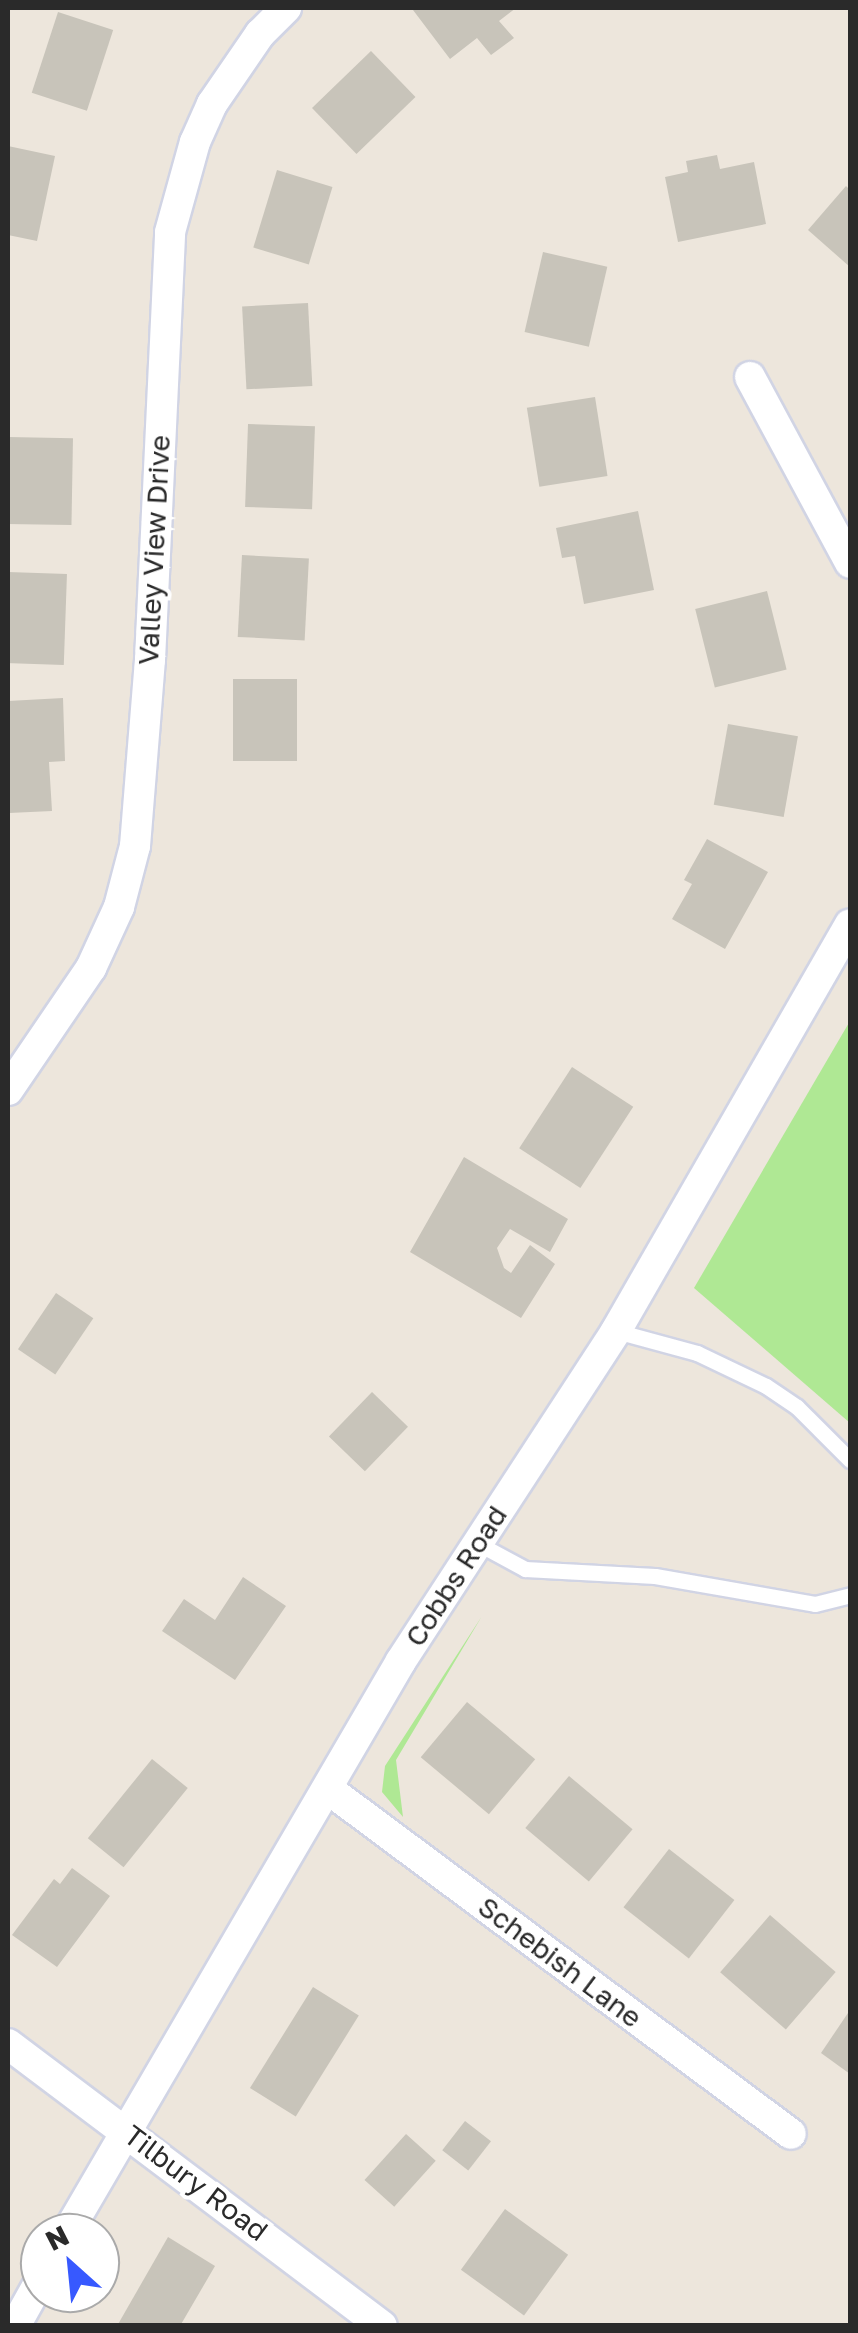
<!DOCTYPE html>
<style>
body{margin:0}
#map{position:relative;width:858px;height:2333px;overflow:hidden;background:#ede6dc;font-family:"Golos Text",sans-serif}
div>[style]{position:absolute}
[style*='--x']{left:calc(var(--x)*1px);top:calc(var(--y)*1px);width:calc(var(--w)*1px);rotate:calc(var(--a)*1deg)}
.green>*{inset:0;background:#afe894}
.building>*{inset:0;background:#c8c4ba;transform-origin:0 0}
.roads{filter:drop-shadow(2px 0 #d1d4e4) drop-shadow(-2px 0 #d1d4e4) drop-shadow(0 2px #d1d4e4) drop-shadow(0 -2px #d1d4e4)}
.lane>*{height:15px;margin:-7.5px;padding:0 7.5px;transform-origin:7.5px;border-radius:7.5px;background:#fff}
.street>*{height:30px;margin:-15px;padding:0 15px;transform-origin:15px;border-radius:15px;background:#fff}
span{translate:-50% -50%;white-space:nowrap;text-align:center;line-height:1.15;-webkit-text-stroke:8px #fff;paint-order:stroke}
.street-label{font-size:28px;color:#2a2a2a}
.frame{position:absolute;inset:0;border:10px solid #2a2a2a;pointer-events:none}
.north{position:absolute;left:20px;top:2213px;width:100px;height:100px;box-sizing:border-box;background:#fff;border:2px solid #aaa;border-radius:50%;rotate:333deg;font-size:28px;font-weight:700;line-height:40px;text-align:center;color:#2a2a2a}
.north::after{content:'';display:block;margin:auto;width:35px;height:45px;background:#3759ff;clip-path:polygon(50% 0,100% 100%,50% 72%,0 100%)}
</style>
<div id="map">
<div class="green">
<div style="clip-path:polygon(850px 1021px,850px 1423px,694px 1288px)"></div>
<div style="clip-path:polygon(482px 1616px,396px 1760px,403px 1817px,382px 1792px,385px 1766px)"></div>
</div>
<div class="building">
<div style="clip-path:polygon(416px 8px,516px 8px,499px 21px,514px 38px,491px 55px,477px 38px,450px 59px,413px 10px)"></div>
<div style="left:58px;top:12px;width:58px;height:85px;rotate:18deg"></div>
<div style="left:371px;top:51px;width:64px;height:82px;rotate:46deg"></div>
<div style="clip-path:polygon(8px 146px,55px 156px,37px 241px,8px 235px)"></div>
<div style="clip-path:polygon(717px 155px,720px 169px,754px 162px,766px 224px,678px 242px,665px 177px,688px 172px,686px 161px)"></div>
<div style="left:277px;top:170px;width:58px;height:81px;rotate:17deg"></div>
<div style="clip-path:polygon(846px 186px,850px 190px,850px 267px,808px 230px)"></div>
<div style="left:543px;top:252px;width:66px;height:82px;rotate:13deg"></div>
<div style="left:308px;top:303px;width:83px;height:66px;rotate:87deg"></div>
<div style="left:595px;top:397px;width:80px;height:69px;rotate:81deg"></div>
<div style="left:248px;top:424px;width:67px;height:83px;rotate:2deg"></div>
<div style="left:8px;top:437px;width:65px;height:87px;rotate:1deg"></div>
<div style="clip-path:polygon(638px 511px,654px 590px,584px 604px,575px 556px,562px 558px,556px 528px)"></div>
<div style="left:242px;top:555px;width:67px;height:82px;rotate:3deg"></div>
<div style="left:8px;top:572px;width:59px;height:91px;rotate:2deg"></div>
<div style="left:767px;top:591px;width:81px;height:74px;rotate:76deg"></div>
<div style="left:233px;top:679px;width:64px;height:82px"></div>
<div style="clip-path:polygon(63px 698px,65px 761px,49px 762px,52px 811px,9px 813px,8px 701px)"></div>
<div style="left:728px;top:724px;width:71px;height:82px;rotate:10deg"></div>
<div style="clip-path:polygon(707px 839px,768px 872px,725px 949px,672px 919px,692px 884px,684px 880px)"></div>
<div style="left:572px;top:1067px;width:73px;height:97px;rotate:33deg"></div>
<div style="clip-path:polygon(464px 1157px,568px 1219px,550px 1252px,510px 1229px,497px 1248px,504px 1268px,511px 1273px,530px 1245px,555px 1264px,521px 1318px,410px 1252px)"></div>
<div style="left:56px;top:1293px;width:45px;height:68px;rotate:34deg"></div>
<div style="left:372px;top:1392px;width:50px;height:62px;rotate:44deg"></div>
<div style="clip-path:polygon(243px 1577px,286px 1606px,235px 1680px,162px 1631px,184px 1599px,215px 1620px)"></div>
<div style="left:467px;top:1702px;width:89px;height:72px;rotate:40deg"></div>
<div style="left:152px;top:1759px;width:46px;height:102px;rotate:39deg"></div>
<div style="left:569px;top:1776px;width:83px;height:68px;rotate:40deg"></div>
<div style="left:669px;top:1849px;width:83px;height:74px;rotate:38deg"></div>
<div style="clip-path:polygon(72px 1868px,110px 1896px,57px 1967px,12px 1935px,54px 1879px,60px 1884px)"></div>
<div style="left:770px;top:1915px;width:87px;height:76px;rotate:41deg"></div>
<div style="left:313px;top:1987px;width:54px;height:119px;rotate:32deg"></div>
<div style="clip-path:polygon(850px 2010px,850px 2074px,821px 2053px)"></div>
<div style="left:465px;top:2121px;width:33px;height:37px;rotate:38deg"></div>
<div style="left:406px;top:2134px;width:40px;height:62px;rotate:42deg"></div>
<div style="left:505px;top:2209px;width:78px;height:75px;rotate:36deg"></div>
<div style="clip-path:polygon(168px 2237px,215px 2266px,180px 2326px,117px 2326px)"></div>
</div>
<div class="roads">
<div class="lane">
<div style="--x:616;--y:1331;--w:84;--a:15.2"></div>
<div style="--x:697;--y:1353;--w:76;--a:25.6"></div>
<div style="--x:766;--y:1386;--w:37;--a:34"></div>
<div style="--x:797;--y:1407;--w:75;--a:45"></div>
<div style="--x:477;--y:1543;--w:55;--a:28.4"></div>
<div style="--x:525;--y:1569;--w:130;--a:3.1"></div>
<div style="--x:655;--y:1576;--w:162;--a:9.9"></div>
<div style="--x:815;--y:1604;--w:36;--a:-14"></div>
</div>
<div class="street">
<div style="--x:750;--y:377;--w:211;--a:61.7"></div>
<div style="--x:8;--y:1090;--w:148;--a:-55.8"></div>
<div style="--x:91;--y:968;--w:67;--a:-65.3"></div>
<div style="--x:119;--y:907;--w:63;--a:-75.3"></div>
<div style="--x:135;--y:846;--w:187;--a:-85.4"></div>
<div style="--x:150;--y:660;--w:428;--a:-87.3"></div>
<div style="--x:170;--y:232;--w:93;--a:-74.5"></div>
<div style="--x:195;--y:142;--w:42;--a:-65.9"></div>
<div style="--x:212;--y:104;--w:85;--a:-55.6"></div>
<div style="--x:260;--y:34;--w:37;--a:-45"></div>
<div style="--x:328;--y:1789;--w:577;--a:36.69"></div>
<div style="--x:8;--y:2044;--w:468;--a:37"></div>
<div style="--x:67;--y:2233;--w:662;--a:-59.72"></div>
<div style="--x:401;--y:1661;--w:394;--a:-56.9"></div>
<div style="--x:616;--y:1331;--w:469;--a:-60.1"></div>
<div style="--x:15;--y:2326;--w:51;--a:-60.9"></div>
</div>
</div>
<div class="street-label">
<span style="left:154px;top:550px;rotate:-87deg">Valley View Drive</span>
<span style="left:456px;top:1576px;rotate:-57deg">Cobbs Road</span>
<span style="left:560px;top:1962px;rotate:37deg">Schebish Lane</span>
<span style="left:196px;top:2183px;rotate:37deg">Tilbury Road</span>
</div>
<div class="frame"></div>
<div class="north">N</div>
</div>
